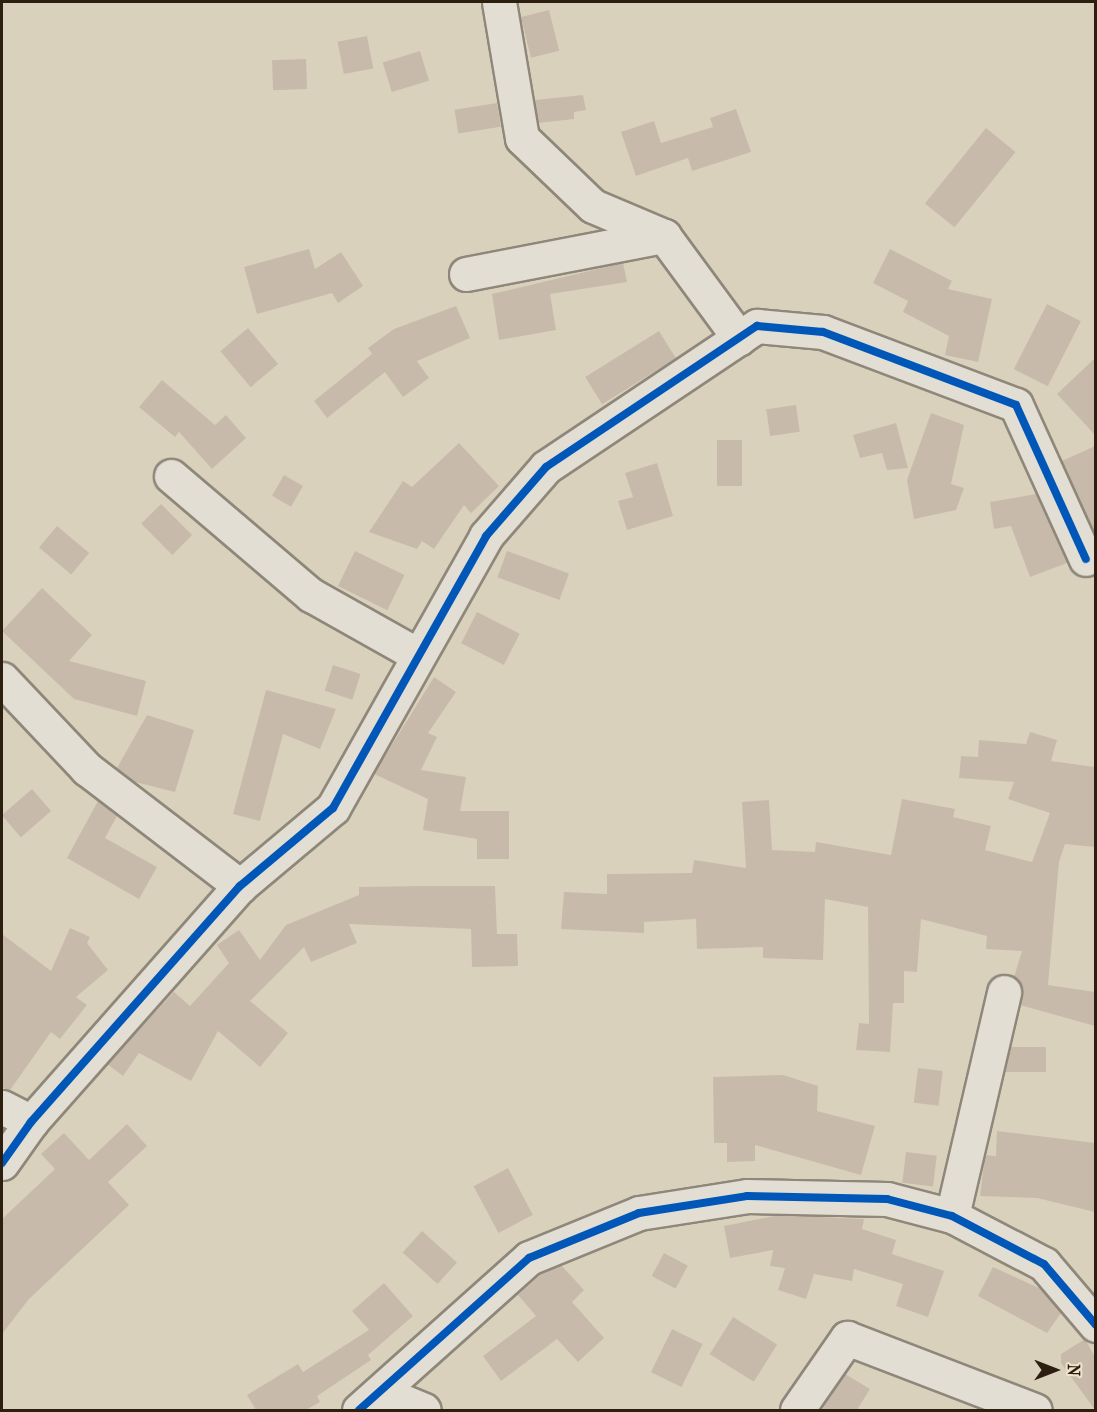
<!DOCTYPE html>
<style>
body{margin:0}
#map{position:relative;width:1097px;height:1412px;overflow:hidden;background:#dad1bd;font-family:"IM FELL French Canon",serif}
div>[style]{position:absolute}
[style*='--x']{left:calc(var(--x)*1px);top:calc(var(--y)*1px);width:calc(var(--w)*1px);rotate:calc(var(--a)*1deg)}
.building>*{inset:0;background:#c8baaa;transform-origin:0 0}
.roads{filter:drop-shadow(2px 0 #8e877a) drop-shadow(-2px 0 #8e877a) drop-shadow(0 2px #8e877a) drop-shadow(0 -2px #8e877a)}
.minor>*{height:33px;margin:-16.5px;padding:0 16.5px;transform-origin:16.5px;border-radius:16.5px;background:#e2ded3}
.cycleway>*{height:8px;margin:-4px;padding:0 4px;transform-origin:4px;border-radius:4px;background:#0057b8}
span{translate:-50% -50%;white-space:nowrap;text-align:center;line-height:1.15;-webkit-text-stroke:4.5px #efe4cc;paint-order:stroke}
.frame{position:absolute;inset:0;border:3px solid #2d1f10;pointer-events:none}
.north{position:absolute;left:1025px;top:1340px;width:60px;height:60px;-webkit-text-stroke:4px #efe4cc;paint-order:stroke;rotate:90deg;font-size:16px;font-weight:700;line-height:24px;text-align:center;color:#2d1f10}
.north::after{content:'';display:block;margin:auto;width:21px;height:27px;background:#2d1f10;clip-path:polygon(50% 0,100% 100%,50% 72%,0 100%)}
</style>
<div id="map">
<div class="building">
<div style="left:549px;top:10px;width:42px;height:29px;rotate:76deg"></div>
<div style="left:367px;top:36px;width:33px;height:30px;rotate:79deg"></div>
<div style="left:420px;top:51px;width:31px;height:39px;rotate:73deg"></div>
<div style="left:306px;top:59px;width:30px;height:34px;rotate:88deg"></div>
<div style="clip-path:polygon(583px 95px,586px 110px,574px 112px,574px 119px,538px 123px,535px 100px)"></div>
<div style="left:497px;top:103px;width:24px;height:43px;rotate:81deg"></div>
<div style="clip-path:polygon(736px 109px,751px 152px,692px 171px,688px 158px,636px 176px,621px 132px,654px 121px,661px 143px,713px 127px,710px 118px)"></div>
<div style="left:986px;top:128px;width:38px;height:97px;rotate:39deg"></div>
<div style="clip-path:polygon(309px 249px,315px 269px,341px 252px,363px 286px,338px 303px,332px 293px,257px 314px,244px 267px)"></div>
<div style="clip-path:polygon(890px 249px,952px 281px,948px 289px,992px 299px,978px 362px,945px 355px,949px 336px,903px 312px,908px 301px,873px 283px)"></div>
<div style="clip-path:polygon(623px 263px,627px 282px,550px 294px,556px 330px,499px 340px,492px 294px)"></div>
<div style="left:1047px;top:304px;width:38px;height:73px;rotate:27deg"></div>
<div style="clip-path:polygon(456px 306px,470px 338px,417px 361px,429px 378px,403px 397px,385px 372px,327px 418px,314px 401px,372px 354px,368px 348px,394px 329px)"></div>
<div style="left:248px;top:328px;width:47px;height:36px;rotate:50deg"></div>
<div style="left:659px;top:331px;width:32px;height:87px;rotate:58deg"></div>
<div style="clip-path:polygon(1095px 358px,1095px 435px,1057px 394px)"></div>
<div style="clip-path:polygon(162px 380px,215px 425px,226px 415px,246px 438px,212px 469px,179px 432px,175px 437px,139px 407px)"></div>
<div style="left:796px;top:405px;width:27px;height:30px;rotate:82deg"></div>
<div style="clip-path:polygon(931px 413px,964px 425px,951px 484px,964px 488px,956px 510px,914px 519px,907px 480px)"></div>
<div style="clip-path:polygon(896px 423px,908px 468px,887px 470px,882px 453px,860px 458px,853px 435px)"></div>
<div style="left:717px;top:440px;width:25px;height:46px"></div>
<div style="clip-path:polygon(459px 443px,499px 486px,471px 513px,464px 505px,434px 549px,422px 541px,417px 549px,369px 532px,403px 481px,412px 487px)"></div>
<div style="clip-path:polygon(1095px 446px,1095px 535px,1062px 461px)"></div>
<div style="clip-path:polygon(657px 463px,673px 516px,627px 530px,618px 501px,633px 497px,625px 473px)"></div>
<div style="left:284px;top:475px;width:22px;height:24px;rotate:30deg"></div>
<div style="clip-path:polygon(1036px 494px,1067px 563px,1030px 577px,1011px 526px,994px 529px,990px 502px)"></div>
<div style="left:161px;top:504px;width:44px;height:28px;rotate:45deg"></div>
<div style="left:57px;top:526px;width:42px;height:28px;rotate:40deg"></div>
<div style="left:355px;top:551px;width:55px;height:39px;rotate:26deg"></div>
<div style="left:507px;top:551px;width:66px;height:28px;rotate:20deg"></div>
<div style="clip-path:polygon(42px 588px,92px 635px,69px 661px,146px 681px,137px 716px,74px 699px,2px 631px)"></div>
<div style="left:477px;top:612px;width:48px;height:35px;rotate:27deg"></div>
<div style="left:333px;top:665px;width:29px;height:27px;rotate:18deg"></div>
<div style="clip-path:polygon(434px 677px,456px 692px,428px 733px,437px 737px,421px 770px,466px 777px,460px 811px,509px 811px,509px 859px,477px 859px,477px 839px,423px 830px,428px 799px,374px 774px)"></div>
<div style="clip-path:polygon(266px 690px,336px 709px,320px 749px,283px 734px,260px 821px,233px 814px)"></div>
<div style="clip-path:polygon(147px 715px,194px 730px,175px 792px,135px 782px,117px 768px)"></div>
<div style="clip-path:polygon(1030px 732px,1057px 740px,1051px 761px,1095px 767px,1095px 847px,1065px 844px,1059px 862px,1048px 985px,1095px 992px,1095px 1026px,1020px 1005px,1022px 987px,1014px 977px,1022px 951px,986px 949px,987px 936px,921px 919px,917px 972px,904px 971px,904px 1003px,893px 1003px,890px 1052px,856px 1050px,859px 1023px,869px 1024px,868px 907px,825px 899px,823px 960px,763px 958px,763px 947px,697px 949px,696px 919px,644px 922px,644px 933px,561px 929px,564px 892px,607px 894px,607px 874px,692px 873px,694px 860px,746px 868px,742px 802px,769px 800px,772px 850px,815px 852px,816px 842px,891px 855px,902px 799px,955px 809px,953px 817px,991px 826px,985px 850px,1032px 862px,1050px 813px,1008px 799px,1014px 782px,959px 778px,961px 756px,978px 757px,979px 740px,1026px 744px)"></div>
<div style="left:32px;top:789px;width:29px;height:40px;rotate:49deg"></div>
<div style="clip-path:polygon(98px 801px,117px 816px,105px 838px,157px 867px,139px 899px,67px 858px)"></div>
<div style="clip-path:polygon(419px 886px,495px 886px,497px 934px,517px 934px,518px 966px,472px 967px,471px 929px,349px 924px,357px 943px,311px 962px,304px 947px,250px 1001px,288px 1033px,260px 1067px,218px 1031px,191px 1081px,139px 1053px,123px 1076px,107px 1064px,174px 992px,190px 1006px,229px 963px,217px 945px,239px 930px,260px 960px,286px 925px,359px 895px,359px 887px)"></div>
<div style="clip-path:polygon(70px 928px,90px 937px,87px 943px,108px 970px,76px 997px,87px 1005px,60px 1039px,51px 1032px,10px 1090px,2px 1088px,2px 934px,51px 971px)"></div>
<div style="clip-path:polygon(1011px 1047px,1046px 1047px,1046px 1072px,1005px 1072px)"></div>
<div style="left:918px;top:1068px;width:25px;height:35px;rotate:7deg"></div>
<div style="clip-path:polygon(783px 1075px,818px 1086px,817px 1111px,875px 1126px,861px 1175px,755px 1145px,755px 1161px,727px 1162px,727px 1143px,714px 1143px,713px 1077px)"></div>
<div style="clip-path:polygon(127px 1124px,147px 1146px,108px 1182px,129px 1205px,29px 1299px,2px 1334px,2px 1219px,55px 1169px,41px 1154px,64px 1133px,89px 1160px)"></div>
<div style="clip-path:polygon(997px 1131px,1095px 1143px,1095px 1212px,1037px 1198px,980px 1196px,985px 1155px,996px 1156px)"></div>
<div style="left:906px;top:1152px;width:31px;height:31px;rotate:7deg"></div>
<div style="left:508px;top:1168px;width:53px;height:39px;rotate:62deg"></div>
<div style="clip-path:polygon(779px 1215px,864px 1219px,862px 1229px,896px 1240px,892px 1254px,944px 1271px,928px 1317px,896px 1306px,903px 1284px,854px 1269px,852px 1281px,814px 1274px,806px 1299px,778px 1290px,785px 1268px,770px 1266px,773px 1250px,730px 1258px,724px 1226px)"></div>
<div style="left:422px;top:1231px;width:47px;height:29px;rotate:42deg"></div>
<div style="left:664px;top:1253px;width:27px;height:26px;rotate:28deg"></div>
<div style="clip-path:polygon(561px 1265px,584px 1290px,572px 1302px,604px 1338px,578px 1362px,557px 1339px,501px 1381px,483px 1356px,536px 1316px,518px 1295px,543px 1273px)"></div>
<div style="clip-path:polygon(993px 1267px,1041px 1289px,1061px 1313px,1047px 1333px,978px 1296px)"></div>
<div style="clip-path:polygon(384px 1283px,413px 1316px,368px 1355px,371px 1360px,317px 1396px,320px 1402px,306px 1410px,256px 1410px,247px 1395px,298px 1364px,303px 1372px,369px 1330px,352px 1311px)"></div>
<div style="left:733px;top:1317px;width:52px;height:44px;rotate:32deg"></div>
<div style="left:672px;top:1329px;width:34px;height:48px;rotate:26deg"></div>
<div style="clip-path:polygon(1085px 1339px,1095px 1357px,1095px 1410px,1061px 1363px,1061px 1354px)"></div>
<div style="clip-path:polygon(845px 1374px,870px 1389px,857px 1410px,822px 1410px)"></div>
</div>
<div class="roads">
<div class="minor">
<div style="--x:499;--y:2;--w:138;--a:80.4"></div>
<div style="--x:522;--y:138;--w:98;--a:43.8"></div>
<div style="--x:593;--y:206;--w:77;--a:22.9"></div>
<div style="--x:664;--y:236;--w:127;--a:53.7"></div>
<div style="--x:466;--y:274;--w:202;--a:-10.9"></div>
<div style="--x:171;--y:476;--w:184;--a:40.4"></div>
<div style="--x:311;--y:595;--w:120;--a:29.3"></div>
<div style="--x:2;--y:679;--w:124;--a:46.6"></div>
<div style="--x:87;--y:769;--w:193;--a:37.4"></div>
<div style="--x:2;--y:1107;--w:33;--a:27"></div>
<div style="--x:2;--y:1163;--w:50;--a:-54.7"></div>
<div style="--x:31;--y:1122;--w:315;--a:-48.5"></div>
<div style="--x:240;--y:886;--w:121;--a:-40"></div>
<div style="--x:333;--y:808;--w:312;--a:-60.6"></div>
<div style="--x:486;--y:536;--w:91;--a:-49"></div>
<div style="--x:546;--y:467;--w:254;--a:-33.8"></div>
<div style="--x:757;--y:326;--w:66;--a:5.2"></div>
<div style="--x:823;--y:332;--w:206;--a:20.7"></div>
<div style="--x:1016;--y:405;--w:169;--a:65.6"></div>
<div style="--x:952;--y:1216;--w:230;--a:-76.9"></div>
<div style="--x:383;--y:1393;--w:44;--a:22.5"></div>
<div style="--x:359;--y:1410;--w:228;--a:-41.8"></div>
<div style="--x:529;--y:1258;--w:119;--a:-22.2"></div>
<div style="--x:639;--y:1213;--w:109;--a:-8.9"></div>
<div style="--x:747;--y:1196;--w:140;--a:1.2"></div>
<div style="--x:887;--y:1199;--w:67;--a:14.7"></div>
<div style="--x:952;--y:1216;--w:104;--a:27.6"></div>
<div style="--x:1044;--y:1264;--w:80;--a:49.6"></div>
<div style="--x:797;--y:1410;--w:88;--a:-55.2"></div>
<div style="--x:847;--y:1338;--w:201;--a:21"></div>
</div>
</div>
<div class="cycleway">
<div style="--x:2;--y:1163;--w:50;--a:-54.7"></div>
<div style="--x:31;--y:1122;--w:315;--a:-48.5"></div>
<div style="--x:240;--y:886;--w:121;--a:-40"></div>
<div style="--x:333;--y:808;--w:312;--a:-60.6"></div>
<div style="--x:486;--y:536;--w:91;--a:-49"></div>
<div style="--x:546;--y:467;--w:254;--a:-33.8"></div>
<div style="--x:757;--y:326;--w:66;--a:5.2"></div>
<div style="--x:823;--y:332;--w:206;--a:20.7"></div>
<div style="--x:1016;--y:405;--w:169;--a:65.6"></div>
<div style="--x:359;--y:1410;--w:228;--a:-41.8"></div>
<div style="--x:529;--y:1258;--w:119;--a:-22.2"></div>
<div style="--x:639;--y:1213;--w:109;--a:-8.9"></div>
<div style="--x:747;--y:1196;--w:140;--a:1.2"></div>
<div style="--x:887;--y:1199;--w:67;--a:14.7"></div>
<div style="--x:952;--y:1216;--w:104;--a:27.6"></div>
<div style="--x:1044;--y:1264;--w:80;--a:49.6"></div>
</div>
<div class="frame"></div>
<div class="north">N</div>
</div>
